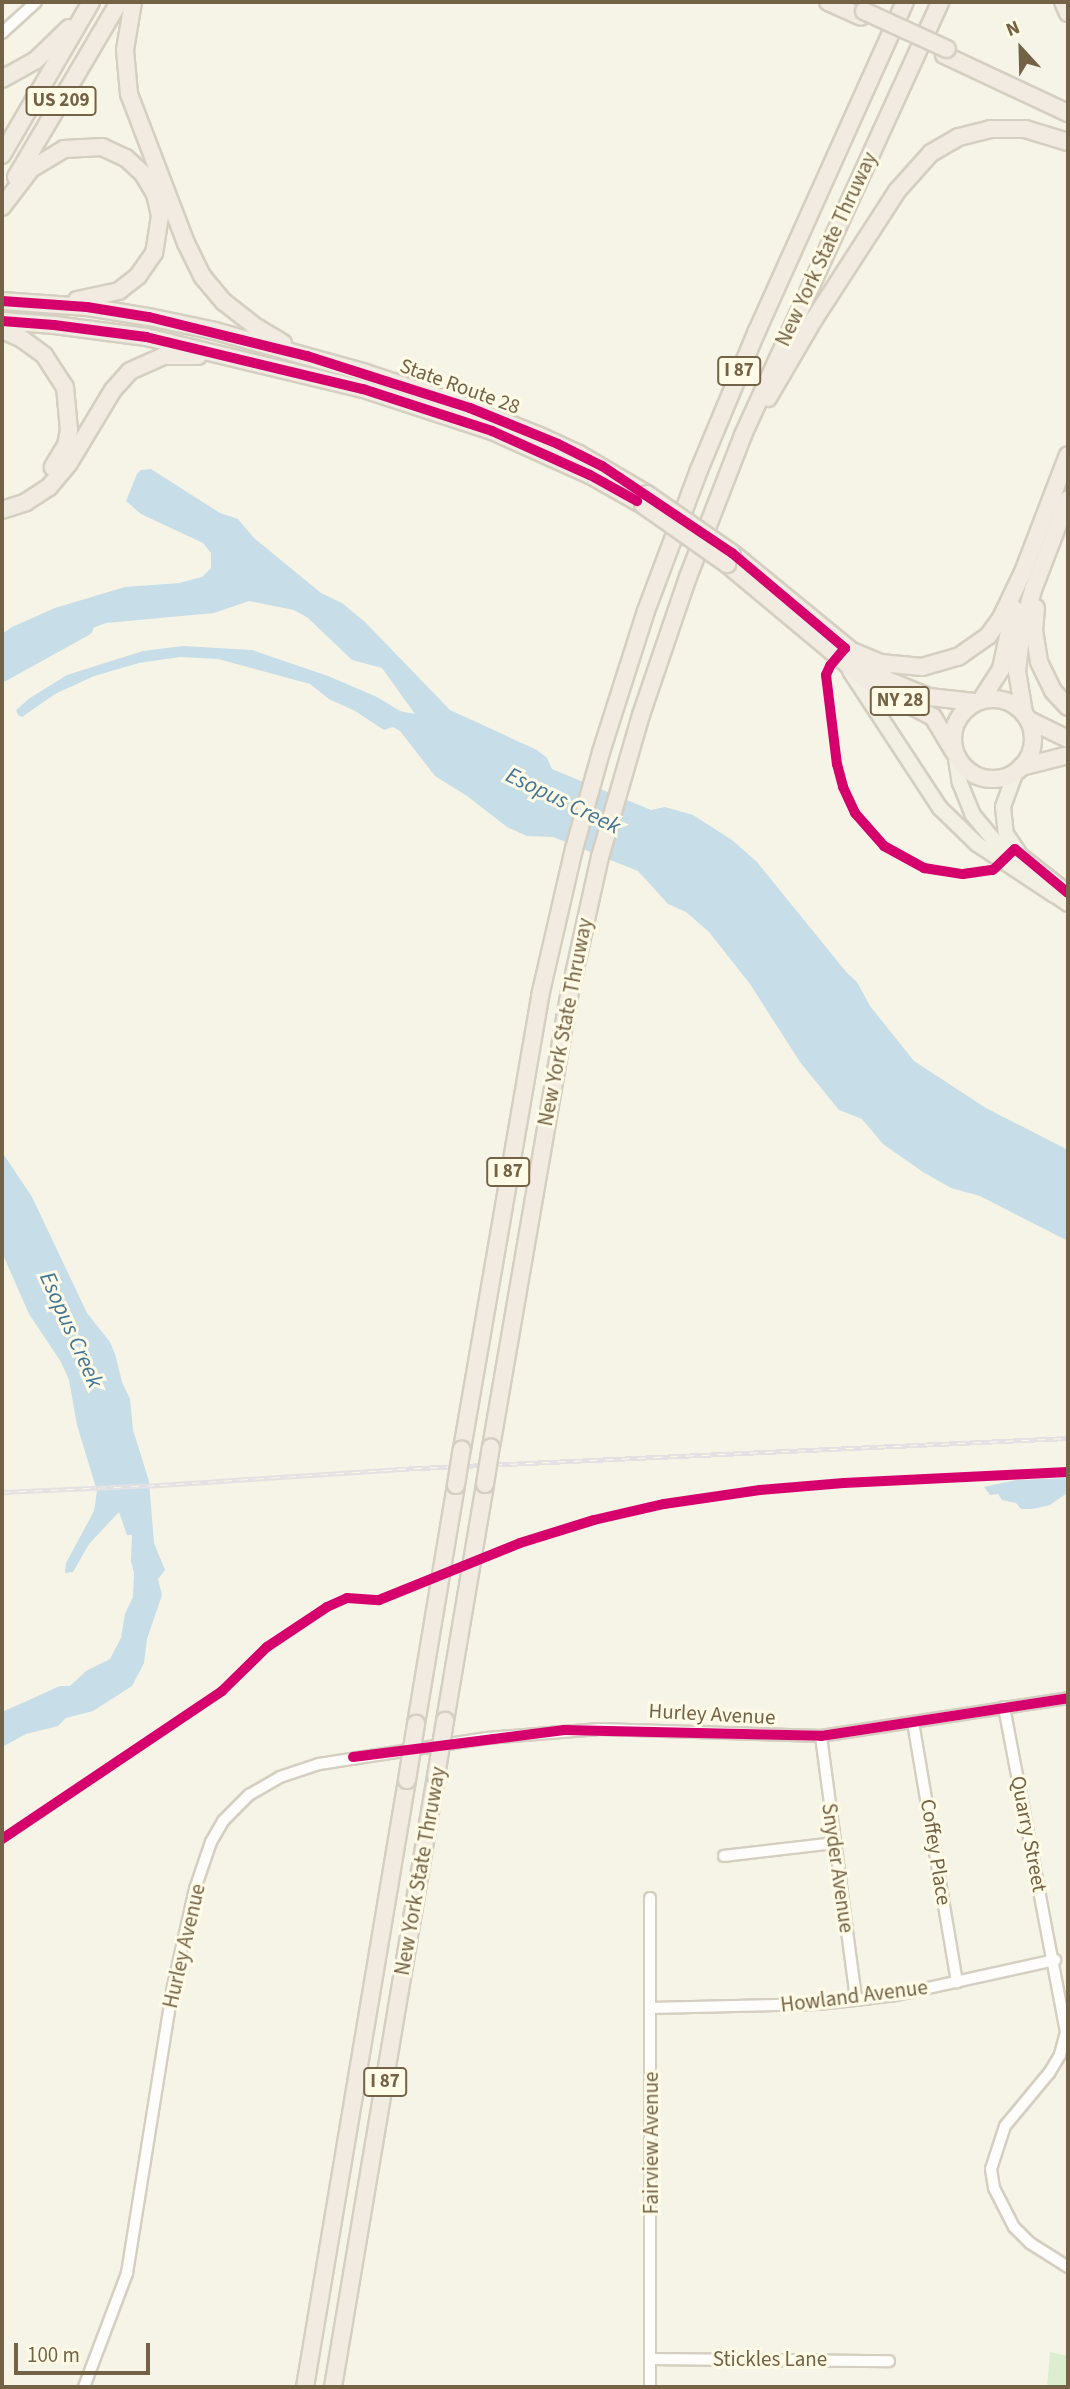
<!DOCTYPE html>
<style>
body{margin:0}
#map{position:relative;width:1070px;height:2389px;overflow:hidden;background:#f6f4e6;font-family:"Source Sans 3",sans-serif}
div>[style]{position:absolute}
[style*='--x']{left:calc(var(--x)*1px);top:calc(var(--y)*1px);width:calc(var(--w)*1px);rotate:calc(var(--a)*1deg)}
.green>*{inset:0;background:#dbefd0}
.water>*{inset:0;background:#c7dde7}
.river>*{height:16px;margin:-8px;padding:0 8px;transform-origin:8px;border-radius:8px;background:#c7dde7}
.roads{filter:drop-shadow(2px 0 #d5cfc1) drop-shadow(-2px 0 #d5cfc1) drop-shadow(0 2px #d5cfc1) drop-shadow(0 -2px #d5cfc1)}
.minor>*{height:10px;margin:-5px;padding:0 5px;transform-origin:5px;border-radius:5px;background:#fefdfb}
.major>*{height:14px;margin:-7px;padding:0 7px;transform-origin:7px;border-radius:7px;background:#f2f0e3}
.highway>*{height:16px;margin:-8px;padding:0 8px;transform-origin:8px;border-radius:8px;background:#f1ebe2}
.highway>.ring{margin:-8px;padding:0;box-sizing:content-box;background:none;border:16px solid #f1ebe2;border-radius:50%}
.rail>*{height:5px;margin-top:-2.5px;transform-origin:0;background:repeating-linear-gradient(90deg,#fffbe6 0 8px,#e5e0e3 0 16px);box-sizing:border-box;border-block:2px solid #e5e0e3}
.bridges{filter:drop-shadow(2px 0 #d5cfc3) drop-shadow(-2px 0 #d5cfc3) drop-shadow(0 2px #d5cfc3) drop-shadow(0 -2px #d5cfc3)}
.highway-bridge>*{height:16px;margin:-8px;padding:0 8px;transform-origin:8px;border-radius:8px;background:#f1ebe2}
.cycleway>*{height:10px;margin:-5px;padding:0 5px;transform-origin:5px;border-radius:5px;background:#d6006c}
span{translate:-50% -50%;white-space:nowrap;text-align:center;line-height:1.15;-webkit-text-stroke:6px #fffbe6;paint-order:stroke}
.shield-label span{padding:2px 5px;background:#fffbe6;border:2px solid;border-radius:5px;-webkit-text-stroke-width:0}
.shield-label{font-size:19px;color:#746246;font-weight:700}
.street-label{font-size:21px;color:#746246}
.water-label{font-size:23px;color:#447597;font-style:italic}
.frame{position:absolute;inset:0;border:4px solid #746246;pointer-events:none}
.north{position:absolute;left:986px;top:14px;width:70px;height:70px;-webkit-text-stroke:5px #fffbe6;paint-order:stroke;rotate:338deg;font-size:19px;font-weight:700;line-height:28px;text-align:center;color:#746246}
.north::after{content:'';display:block;margin:auto;width:24px;height:32px;background:#746246;clip-path:polygon(50% 0,100% 100%,50% 72%,0 100%)}
.scale{position:absolute;left:14px;top:2343px;width:136px;height:32px;box-sizing:border-box;border:4px solid #746246;border-top:0;padding-left:9px;font-size:21px;line-height:24px;white-space:nowrap;color:#746246;-webkit-text-stroke:5px #fffbe6;paint-order:stroke}
</style>
<div id="map">
<div class="green">
<div style="clip-path:polygon(1050px 2352px,1068px 2356px,1066px 2387px,1047px 2387px)"></div>
</div>
<div class="water">
<div style="clip-path:polygon(151px 469px,220px 513px,238px 519px,254px 538px,321px 593px,342px 603px,365px 622px,450px 710px,537px 750px,547px 758px,552px 769px,651px 810px,665px 807px,693px 815px,732px 840px,757px 862px,847px 973px,857px 982px,870px 1006px,914px 1061px,986px 1108px,1068px 1150px,1068px 1241px,980px 1196px,951px 1188px,923px 1172px,883px 1144px,862px 1119px,839px 1110px,800px 1062px,750px 984px,709px 932px,686px 912px,668px 904px,638px 871px,553px 837px,527px 836px,507px 827px,467px 796px,435px 776px,400px 731px,393px 727px,384px 730px,355px 711px,329px 699px,310px 684px,218px 659px,180px 657px,139px 663px,94px 676px,55px 694px,22px 717px,18px 715px,16px 710px,30px 698px,67px 675px,143px 651px,183px 646px,252px 650px,328px 676px,377px 697px,400px 711px,415px 714px,382px 668px,352px 660px,308px 618px,294px 610px,249px 601px,214px 613px,106px 623px,33px 650px,2px 672px,2px 634px,12px 627px,55px 608px,125px 587px,179px 583px,202px 577px,211px 568px,211px 553px,203px 543px,141px 514px,126px 501px,137px 474px,141px 470px)"></div>
<div style="clip-path:polygon(2px 1152px,32px 1197px,87px 1313px,110px 1342px,115px 1354px,122px 1382px,130px 1399px,133px 1430px,149px 1481px,154px 1543px,165px 1570px,158px 1579px,162px 1595px,147px 1639px,144px 1663px,132px 1686px,93px 1711px,66px 1718px,58px 1726px,26px 1734px,4px 1746px,2px 1745px,2px 1712px,60px 1686px,70px 1686px,86px 1671px,110px 1659px,121px 1638px,125px 1614px,133px 1597px,134px 1573px,131px 1561px,132px 1535px,127px 1535px,119px 1512px,89px 1544px,73px 1572px,65px 1573px,66px 1563px,94px 1511px,97px 1491px,77px 1425px,69px 1380px,61px 1362px,29px 1314px,4px 1257px)"></div>
<div style="clip-path:polygon(1068px 1478px,1067px 1493px,1050px 1505px,1032px 1509px,1021px 1509px,1016px 1503px,1002px 1500px,998px 1494px,990px 1495px,984px 1487px,1016px 1480px)"></div>
</div>
<div class="river">
<div style="--x:2;--y:674;--w:95;--a:-29"></div>
</div>
<div class="roads">
<div class="minor">
<div style="--x:2;--y:33;--w:46;--a:-42.4"></div>
<div style="--x:1004;--y:1707;--w:331;--a:79.2"></div>
<div style="--x:1066;--y:2032;--w:24;--a:105"></div>
<div style="--x:1060;--y:2055;--w:21;--a:121"></div>
<div style="--x:1049;--y:2073;--w:69;--a:129.7"></div>
<div style="--x:1005;--y:2126;--w:45;--a:108"></div>
<div style="--x:991;--y:2169;--w:19;--a:81"></div>
<div style="--x:994;--y:2188;--w:44;--a:62.9"></div>
<div style="--x:1014;--y:2227;--w:23;--a:45"></div>
<div style="--x:1030;--y:2243;--w:45;--a:32.3"></div>
<div style="--x:913;--y:1722;--w:264;--a:80.4"></div>
<div style="--x:821;--y:1736;--w:266;--a:82.4"></div>
<div style="--x:724;--y:1856;--w:112;--a:-6.7"></div>
<div style="--x:650;--y:1898;--w:489;--a:90"></div>
<div style="--x:651;--y:2008;--w:167;--a:-1.4"></div>
<div style="--x:818;--y:2004;--w:38;--a:-6"></div>
<div style="--x:856;--y:2000;--w:40;--a:-7.1"></div>
<div style="--x:896;--y:1995;--w:163;--a:-12.4"></div>
<div style="--x:650;--y:2359;--w:239;--a:0.5"></div>
<div style="--x:84;--y:2387;--w:122;--a:-69.3"></div>
<div style="--x:127;--y:2273;--w:286;--a:-80.9"></div>
<div style="--x:172;--y:1991;--w:105;--a:-77.3"></div>
<div style="--x:195;--y:1889;--w:50;--a:-71.2"></div>
<div style="--x:211;--y:1842;--w:24;--a:-60"></div>
<div style="--x:223;--y:1821;--w:37;--a:-45"></div>
<div style="--x:249;--y:1795;--w:36;--a:-30"></div>
<div style="--x:280;--y:1777;--w:41;--a:-18.4"></div>
<div style="--x:319;--y:1764;--w:170;--a:-8.8"></div>
<div style="--x:487;--y:1738;--w:113;--a:-4.6"></div>
<div style="--x:600;--y:1729;--w:221;--a:1.8"></div>
<div style="--x:821;--y:1736;--w:250;--a:-8.7"></div>
</div>
<div class="major">
<div style="--x:850;--y:671;--w:164;--a:56.7"></div>
<div style="--x:940;--y:808;--w:52;--a:44.2"></div>
<div style="--x:977;--y:844;--w:92;--a:33.5"></div>
<div style="--x:956;--y:759;--w:24;--a:81"></div>
<div style="--x:960;--y:783;--w:35;--a:68"></div>
<div style="--x:973;--y:815;--w:55;--a:50.2"></div>
<div style="--x:1016;--y:771;--w:38;--a:110"></div>
<div style="--x:1003;--y:807;--w:27;--a:84"></div>
<div style="--x:1006;--y:834;--w:27;--a:56"></div>
<div style="--x:1021;--y:856;--w:60;--a:38.2"></div>
<div style="--x:1048;--y:890;--w:24;--a:35"></div>
</div>
<div class="highway">
<div style="--x:133;--y:2;--w:49;--a:99.5"></div>
<div style="--x:125;--y:50;--w:44;--a:84.8"></div>
<div style="--x:129;--y:94;--w:160;--a:69.1"></div>
<div style="--x:186;--y:243;--w:37;--a:64"></div>
<div style="--x:202;--y:276;--w:34;--a:50"></div>
<div style="--x:224;--y:302;--w:37;--a:38"></div>
<div style="--x:253;--y:325;--w:35;--a:31"></div>
<div style="--x:828;--y:2;--w:36;--a:24"></div>
<div style="--x:1063;--y:2;--w:12;--a:66"></div>
<div style="--x:944;--y:55;--w:137;--a:25.1"></div>
<div style="--x:2;--y:79;--w:39;--a:-29"></div>
<div style="--x:36;--y:60;--w:46;--a:-44.1"></div>
<div style="--x:2;--y:155;--w:177;--a:-59.8"></div>
<div style="--x:16;--y:177;--w:203;--a:-59.5"></div>
<div style="--x:2;--y:207;--w:48;--a:-52.7"></div>
<div style="--x:31;--y:169;--w:39;--a:-31"></div>
<div style="--x:64;--y:149;--w:38;--a:-3"></div>
<div style="--x:102;--y:147;--w:26;--a:25"></div>
<div style="--x:126;--y:158;--w:23;--a:43"></div>
<div style="--x:143;--y:174;--w:23;--a:59"></div>
<div style="--x:155;--y:194;--w:23;--a:77"></div>
<div style="--x:160;--y:216;--w:37;--a:99"></div>
<div style="--x:154;--y:253;--w:28;--a:125"></div>
<div style="--x:138;--y:276;--w:24;--a:142"></div>
<div style="--x:119;--y:291;--w:43;--a:167.9"></div>
<div style="--x:2;--y:301;--w:85;--a:4"></div>
<div style="--x:87;--y:307;--w:63;--a:9.2"></div>
<div style="--x:149;--y:317;--w:67;--a:12"></div>
<div style="--x:215;--y:331;--w:157;--a:15.5"></div>
<div style="--x:366;--y:373;--w:96;--a:18.2"></div>
<div style="--x:457;--y:403;--w:89;--a:21.7"></div>
<div style="--x:540;--y:436;--w:43;--a:24.8"></div>
<div style="--x:579;--y:454;--w:79;--a:30.5"></div>
<div style="--x:2;--y:321;--w:52;--a:4.4"></div>
<div style="--x:54;--y:325;--w:93;--a:7.4"></div>
<div style="--x:146;--y:337;--w:223;--a:13.5"></div>
<div style="--x:363;--y:389;--w:136;--a:18"></div>
<div style="--x:492;--y:431;--w:107;--a:24.2"></div>
<div style="--x:590;--y:475;--w:61;--a:29.5"></div>
<div style="--x:2;--y:330;--w:22;--a:24"></div>
<div style="--x:22;--y:339;--w:27;--a:36"></div>
<div style="--x:44;--y:355;--w:38;--a:57"></div>
<div style="--x:65;--y:387;--w:43;--a:84.7"></div>
<div style="--x:69;--y:430;--w:15;--a:101"></div>
<div style="--x:66;--y:445;--w:26;--a:121"></div>
<div style="--x:768;--y:398;--w:89;--a:-59.7"></div>
<div style="--x:813;--y:321;--w:155;--a:-57.1"></div>
<div style="--x:897;--y:191;--w:51;--a:-48.2"></div>
<div style="--x:931;--y:153;--w:32;--a:-30"></div>
<div style="--x:959;--y:137;--w:33;--a:-14"></div>
<div style="--x:991;--y:129;--w:34;--a:0"></div>
<div style="--x:1025;--y:129;--w:45;--a:16.8"></div>
<div style="--x:2;--y:510;--w:25;--a:-18"></div>
<div style="--x:26;--y:502;--w:27;--a:-33"></div>
<div style="--x:49;--y:487;--w:31;--a:-50"></div>
<div style="--x:69;--y:463;--w:85;--a:-58.9"></div>
<div style="--x:113;--y:390;--w:25;--a:-48"></div>
<div style="--x:130;--y:371;--w:37;--a:-24"></div>
<div style="--x:164;--y:356;--w:34;--a:0"></div>
<div style="--x:732;--y:553;--w:200;--a:39.3"></div>
<div style="--x:887;--y:680;--w:45;--a:22"></div>
<div style="--x:929;--y:697;--w:46;--a:6.2"></div>
<div style="--x:727;--y:564;--w:189;--a:39.8"></div>
<div style="--x:872;--y:685;--w:69;--a:27.7"></div>
<div style="--x:933;--y:717;--w:41;--a:59"></div>
<div style="--x:1036;--y:608;--w:22;--a:95"></div>
<div style="--x:1034;--y:630;--w:32;--a:81"></div>
<div style="--x:1039;--y:662;--w:32;--a:64"></div>
<div style="--x:1053;--y:691;--w:22;--a:47"></div>
<div style="--x:845;--y:648;--w:39;--a:23"></div>
<div style="--x:881;--y:663;--w:41;--a:5.6"></div>
<div style="--x:922;--y:667;--w:37;--a:-16"></div>
<div style="--x:958;--y:657;--w:37;--a:-35"></div>
<div style="--x:988;--y:636;--w:22;--a:-54"></div>
<div style="--x:1001;--y:618;--w:51;--a:-64.4"></div>
<div style="--x:1023;--y:572;--w:125;--a:-69"></div>
<div class="ring" style="left:953px;top:699px;width:64px;height:64px"></div>
<div style="--x:981;--y:700;--w:37;--a:-57"></div>
<div style="--x:1001;--y:669;--w:62;--a:-78"></div>
<div style="--x:1024;--y:713;--w:43;--a:-99.5"></div>
<div style="--x:1017;--y:671;--w:42;--a:-83.2"></div>
<div style="--x:1022;--y:629;--w:41;--a:-74.2"></div>
<div style="--x:1033;--y:590;--w:97;--a:-69"></div>
<div style="--x:1029;--y:720;--w:43;--a:26"></div>
<div style="--x:1021;--y:767;--w:49;--a:-14.3"></div>
<div style="--x:491;--y:1447;--w:453;--a:-80.2"></div>
<div style="--x:568;--y:1001;--w:148;--a:-77.5"></div>
<div style="--x:600;--y:857;--w:148;--a:-73.9"></div>
<div style="--x:641;--y:715;--w:146;--a:-71.2"></div>
<div style="--x:688;--y:577;--w:152;--a:-68.8"></div>
<div style="--x:743;--y:435;--w:476;--a:-65.5"></div>
<div style="--x:462;--y:1449;--w:460;--a:-80.2"></div>
<div style="--x:540;--y:996;--w:151;--a:-77"></div>
<div style="--x:574;--y:849;--w:101;--a:-74.4"></div>
<div style="--x:601;--y:752;--w:148;--a:-72.3"></div>
<div style="--x:646;--y:611;--w:151;--a:-69.4"></div>
<div style="--x:699;--y:470;--w:151;--a:-67.4"></div>
<div style="--x:757;--y:331;--w:361;--a:-65.8"></div>
<div style="--x:445;--y:1721;--w:240;--a:-80.4"></div>
<div style="--x:416;--y:1724;--w:242;--a:-80.5"></div>
<div style="--x:305;--y:2387;--w:616;--a:-80.46"></div>
<div style="--x:333;--y:2387;--w:620;--a:-80.43"></div>
</div>
</div>
<div class="rail">
<div style="--x:2;--y:1492;--w:158;--a:-2.5"></div>
<div style="--x:160;--y:1485;--w:239;--a:-3.8"></div>
<div style="--x:398;--y:1469;--w:671;--a:-2.65"></div>
</div>
<div class="bridges">
<div class="highway-bridge">
<div style="--x:864;--y:11;--w:91;--a:24.6"></div>
<div style="--x:647;--y:494;--w:103;--a:34.8"></div>
<div style="--x:643;--y:505;--w:103;--a:35.1"></div>
<div style="--x:485;--y:1484;--w:37;--a:-81"></div>
<div style="--x:456;--y:1485;--w:36;--a:-81"></div>
<div style="--x:436;--y:1776;--w:56;--a:-80.7"></div>
<div style="--x:407;--y:1780;--w:57;--a:-80.9"></div>
</div>
</div>
<div class="cycleway">
<div style="--x:2;--y:301;--w:85;--a:4"></div>
<div style="--x:87;--y:307;--w:63;--a:9.2"></div>
<div style="--x:149;--y:317;--w:163;--a:13.9"></div>
<div style="--x:307;--y:356;--w:171;--a:17.7"></div>
<div style="--x:470;--y:408;--w:95;--a:22.2"></div>
<div style="--x:558;--y:444;--w:49;--a:26.6"></div>
<div style="--x:602;--y:466;--w:156;--a:33.8"></div>
<div style="--x:732;--y:553;--w:148;--a:40.1"></div>
<div style="--x:845;--y:648;--w:23;--a:130"></div>
<div style="--x:830;--y:666;--w:10;--a:114"></div>
<div style="--x:826;--y:675;--w:90;--a:83"></div>
<div style="--x:837;--y:764;--w:24;--a:75"></div>
<div style="--x:843;--y:787;--w:29;--a:65"></div>
<div style="--x:855;--y:813;--w:44;--a:48.7"></div>
<div style="--x:884;--y:846;--w:46;--a:28.8"></div>
<div style="--x:924;--y:868;--w:39;--a:9"></div>
<div style="--x:963;--y:874;--w:30;--a:-8"></div>
<div style="--x:993;--y:870;--w:30;--a:-44"></div>
<div style="--x:1015;--y:849;--w:69;--a:39.7"></div>
<div style="--x:2;--y:321;--w:52;--a:4.4"></div>
<div style="--x:54;--y:325;--w:93;--a:7.4"></div>
<div style="--x:146;--y:337;--w:223;--a:13.5"></div>
<div style="--x:363;--y:389;--w:136;--a:18"></div>
<div style="--x:492;--y:431;--w:107;--a:24.2"></div>
<div style="--x:590;--y:475;--w:54;--a:29"></div>
<div style="--x:353;--y:1757;--w:213;--a:-7.3"></div>
<div style="--x:564;--y:1730;--w:257;--a:1.3"></div>
<div style="--x:821;--y:1736;--w:250;--a:-8.7"></div>
<div style="--x:2;--y:1839;--w:265;--a:-33.9"></div>
<div style="--x:222;--y:1691;--w:63;--a:-44.4"></div>
<div style="--x:267;--y:1647;--w:72;--a:-33.7"></div>
<div style="--x:327;--y:1607;--w:22;--a:-24"></div>
<div style="--x:347;--y:1598;--w:32;--a:4"></div>
<div style="--x:379;--y:1600;--w:152;--a:-22"></div>
<div style="--x:520;--y:1543;--w:77;--a:-17.3"></div>
<div style="--x:594;--y:1520;--w:72;--a:-12.9"></div>
<div style="--x:664;--y:1504;--w:97;--a:-8.3"></div>
<div style="--x:760;--y:1490;--w:84;--a:-4.8"></div>
<div style="--x:844;--y:1483;--w:224;--a:-2.8"></div>
</div>
<div class="shield-label">
<span style="left:61px;top:101px">US 209</span>
<span style="left:739px;top:371px">I 87</span>
<span style="left:900px;top:701px">NY 28</span>
<span style="left:508px;top:1172px">I 87</span>
<span style="left:385px;top:2082px">I 87</span>
</div>
<div class="street-label">
<span style="left:826px;top:249px;rotate:-65deg">New York State Thruway</span>
<span style="left:460px;top:386px;rotate:20deg">State Route 28</span>
<span style="left:565px;top:1022px;rotate:-79deg">New York State Thruway</span>
<span style="left:712px;top:1714px;rotate:3deg">Hurley Avenue</span>
<span style="left:1029px;top:1834px;rotate:79deg">Quarry Street</span>
<span style="left:936px;top:1852px;rotate:81deg">Coffey Place</span>
<span style="left:838px;top:1868px;rotate:82deg">Snyder Avenue</span>
<span style="left:420px;top:1871px;rotate:-80deg">New York State Thruway</span>
<span style="left:184px;top:1946px;rotate:-77deg">Hurley Avenue</span>
<span style="left:854px;top:1996px;rotate:-7deg">Howland Avenue</span>
<span style="left:651px;top:2143px;rotate:-90deg">Fairview Avenue</span>
<span style="left:770px;top:2359px">Stickles Lane</span>
</div>
<div class="water-label">
<span style="left:563px;top:801px;rotate:26deg">Esopus Creek</span>
<span style="left:71px;top:1330px;rotate:66deg">Esopus Creek</span>
</div>
<div class="frame"></div>
<div class="north">N</div>
<div class="scale">100 m</div>
</div>
